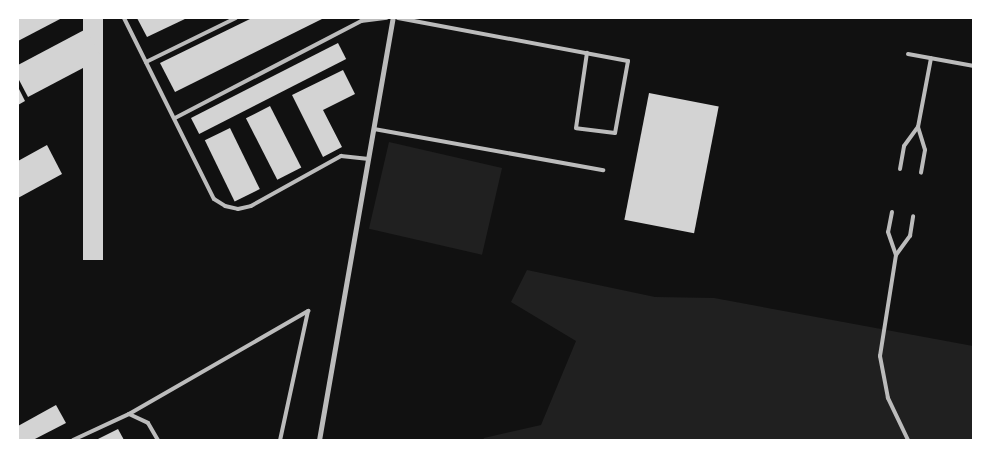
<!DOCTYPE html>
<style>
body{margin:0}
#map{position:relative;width:991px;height:458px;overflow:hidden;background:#111;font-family:"Roboto Serif",serif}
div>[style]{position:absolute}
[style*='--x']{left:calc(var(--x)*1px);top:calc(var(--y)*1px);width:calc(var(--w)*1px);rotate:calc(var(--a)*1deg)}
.green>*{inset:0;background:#202020;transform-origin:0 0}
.building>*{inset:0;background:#d3d3d3;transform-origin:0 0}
.service>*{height:4px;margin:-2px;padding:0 2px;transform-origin:2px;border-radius:2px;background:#bcbcbc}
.minor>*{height:5px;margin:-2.5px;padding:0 2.5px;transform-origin:2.5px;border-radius:2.5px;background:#bcbcbc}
span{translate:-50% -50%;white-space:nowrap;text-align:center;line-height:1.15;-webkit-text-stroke:5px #fff;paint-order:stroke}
.frame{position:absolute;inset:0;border:19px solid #fff;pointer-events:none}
</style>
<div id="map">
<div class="green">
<div style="left:389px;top:142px;width:116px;height:89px;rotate:13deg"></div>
<div style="clip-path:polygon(527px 270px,655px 297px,714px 298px,973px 346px,973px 440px,483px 440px,484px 438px,541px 425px,576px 341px,511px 302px)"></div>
</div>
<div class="building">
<div style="clip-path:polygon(18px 18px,62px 18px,18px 41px)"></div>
<div style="left:83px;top:18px;width:20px;height:242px"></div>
<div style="clip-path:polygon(137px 18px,187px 18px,147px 37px)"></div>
<div style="clip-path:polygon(252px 18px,324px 18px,175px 92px,160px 63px)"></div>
<div style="clip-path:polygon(86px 29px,102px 58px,28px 97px,18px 78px,18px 65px)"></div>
<div style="left:338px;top:43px;width:18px;height:165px;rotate:63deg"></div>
<div style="clip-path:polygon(343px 70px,355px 94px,323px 110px,342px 147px,323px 157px,292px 95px)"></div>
<div style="clip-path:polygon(18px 87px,25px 101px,18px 105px)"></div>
<div style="left:649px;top:93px;width:71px;height:129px;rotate:11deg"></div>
<div style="left:270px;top:106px;width:69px;height:27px;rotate:63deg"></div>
<div style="left:230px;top:128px;width:68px;height:28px;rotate:64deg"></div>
<div style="clip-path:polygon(47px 145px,62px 174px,18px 198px,18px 161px)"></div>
<div style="clip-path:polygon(56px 405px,66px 423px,33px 440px,18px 440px,18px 426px)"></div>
<div style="clip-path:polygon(118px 429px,124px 440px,96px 440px)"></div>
</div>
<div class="service">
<div style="--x:124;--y:18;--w:202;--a:63.6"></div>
<div style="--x:214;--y:199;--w:13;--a:32"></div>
<div style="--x:225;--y:206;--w:13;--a:13"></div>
<div style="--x:238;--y:209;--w:13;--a:-13"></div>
<div style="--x:251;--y:206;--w:103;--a:-29.1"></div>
<div style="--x:341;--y:156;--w:28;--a:6"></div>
<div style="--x:398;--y:18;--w:234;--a:10.6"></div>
<div style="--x:628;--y:61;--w:73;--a:100.2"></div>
<div style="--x:615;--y:133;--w:39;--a:-173"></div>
<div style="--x:576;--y:128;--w:76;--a:-81.7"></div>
<div style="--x:908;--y:54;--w:67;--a:10.3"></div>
<div style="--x:146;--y:62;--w:100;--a:-26.1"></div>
<div style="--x:175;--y:118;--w:210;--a:-27.5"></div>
<div style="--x:361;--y:21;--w:26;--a:-7"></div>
<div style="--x:918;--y:127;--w:24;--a:73"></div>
<div style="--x:925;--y:150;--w:23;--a:100"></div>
<div style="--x:374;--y:129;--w:233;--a:10.2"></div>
<div style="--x:900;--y:169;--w:23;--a:-80"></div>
<div style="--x:904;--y:146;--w:24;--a:-54"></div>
<div style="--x:918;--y:127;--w:70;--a:-79.3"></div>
<div style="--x:892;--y:212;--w:20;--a:101"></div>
<div style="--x:888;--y:232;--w:24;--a:71"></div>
<div style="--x:129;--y:414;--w:21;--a:25"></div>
<div style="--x:148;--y:423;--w:20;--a:60"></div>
<div style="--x:73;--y:440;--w:62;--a:-24.9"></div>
<div style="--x:129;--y:414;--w:207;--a:-29.9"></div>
<div style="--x:308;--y:311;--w:132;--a:102.2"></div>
<div style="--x:908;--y:440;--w:47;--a:-115.5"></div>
<div style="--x:888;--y:398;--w:43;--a:-100.8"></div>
<div style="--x:880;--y:356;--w:102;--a:-81"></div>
<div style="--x:896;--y:255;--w:24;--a:-54"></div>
<div style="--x:910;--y:236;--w:20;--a:-81"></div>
</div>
<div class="minor">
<div style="--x:319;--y:440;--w:428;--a:-80.1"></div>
</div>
<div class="frame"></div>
</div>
